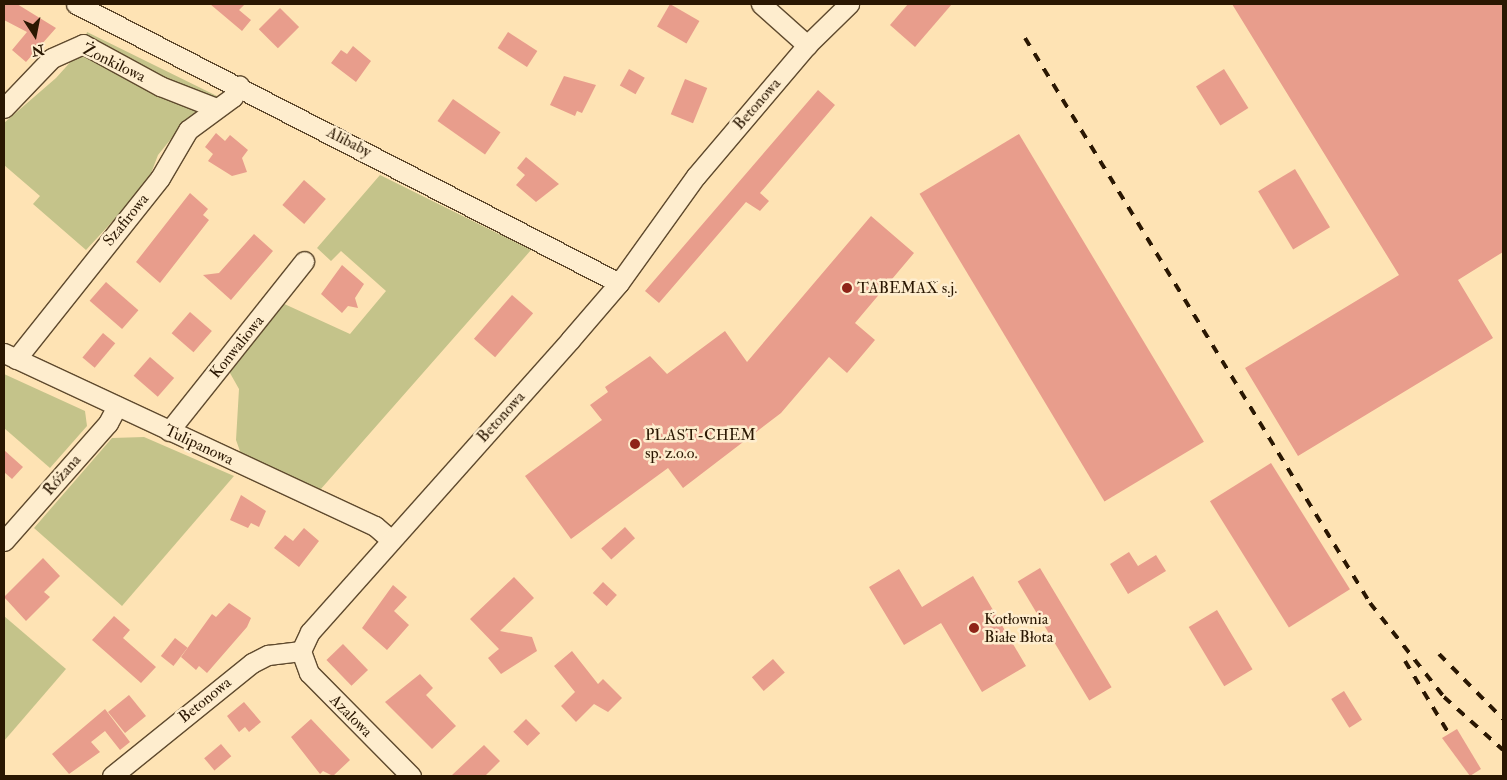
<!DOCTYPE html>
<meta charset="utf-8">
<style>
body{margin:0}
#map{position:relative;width:1507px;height:780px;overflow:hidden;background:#fee3b4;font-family:"IM FELL Double Pica",serif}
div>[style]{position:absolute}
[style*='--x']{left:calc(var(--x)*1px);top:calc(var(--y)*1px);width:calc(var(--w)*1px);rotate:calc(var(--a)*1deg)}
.green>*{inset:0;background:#c4c38a}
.building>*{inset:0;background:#e89d8c;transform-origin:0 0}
.roads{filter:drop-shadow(1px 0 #5f4a2e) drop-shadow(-1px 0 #5f4a2e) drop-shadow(0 1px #5f4a2e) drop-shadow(0 -1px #5f4a2e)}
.minor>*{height:19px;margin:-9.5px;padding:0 9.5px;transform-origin:9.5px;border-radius:9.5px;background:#feedce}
.rail>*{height:4px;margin-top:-2px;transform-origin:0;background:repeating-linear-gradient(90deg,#2a1702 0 9px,transparent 0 18px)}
.dots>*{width:14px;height:14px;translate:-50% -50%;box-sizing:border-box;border:2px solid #feedce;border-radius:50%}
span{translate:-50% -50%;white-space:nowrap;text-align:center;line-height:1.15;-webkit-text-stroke:5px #feedce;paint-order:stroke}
.street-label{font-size:16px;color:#2a1702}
.poi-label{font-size:16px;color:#2a1702}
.left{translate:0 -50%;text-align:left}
.frame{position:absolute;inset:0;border:5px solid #2a1702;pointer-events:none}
.north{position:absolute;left:10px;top:10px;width:50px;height:50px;-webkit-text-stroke:4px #feedce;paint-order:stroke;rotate:169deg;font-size:14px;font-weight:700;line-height:20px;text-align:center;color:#2a1702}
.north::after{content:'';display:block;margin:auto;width:18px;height:22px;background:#2a1702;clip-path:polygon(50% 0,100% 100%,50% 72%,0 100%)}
</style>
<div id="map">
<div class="green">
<div style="clip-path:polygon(87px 32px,219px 97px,179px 129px,158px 155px,147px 184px,86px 250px,33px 204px,40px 196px,4px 165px,4px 123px,56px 78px,83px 48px)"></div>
<div style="clip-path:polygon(380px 175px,531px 250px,320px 490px,241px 454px,236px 440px,239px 389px,226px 366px,280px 302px,350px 334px,386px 291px,341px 251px,331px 261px,317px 248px)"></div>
<div style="clip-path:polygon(4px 374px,85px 411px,87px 426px,50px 468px,4px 428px)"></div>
<div style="clip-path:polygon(144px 437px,234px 476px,122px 606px,34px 528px,112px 438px)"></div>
<div style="clip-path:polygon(4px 616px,66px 669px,4px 741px)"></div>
</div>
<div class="building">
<div style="clip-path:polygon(4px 4px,17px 4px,56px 28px,26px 62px,12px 50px,27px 32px,4px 20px)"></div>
<div style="clip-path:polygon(210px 4px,245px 4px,239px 10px,251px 20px,242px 31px)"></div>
<div style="left:670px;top:4px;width:34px;height:26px;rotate:30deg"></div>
<div style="clip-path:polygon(908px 4px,952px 4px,915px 47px,890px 25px)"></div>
<div style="clip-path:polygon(1232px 4px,1503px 4px,1503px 252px,1458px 280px,1493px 338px,1298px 456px,1245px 368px,1399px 275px)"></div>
<div style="left:280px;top:8px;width:27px;height:30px;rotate:45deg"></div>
<div style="left:508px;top:32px;width:35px;height:19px;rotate:33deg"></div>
<div style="clip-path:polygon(353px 46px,371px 61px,356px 82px,331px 63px,341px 50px,347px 54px)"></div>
<div style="left:629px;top:69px;width:18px;height:19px;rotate:29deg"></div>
<div style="left:1224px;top:69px;width:46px;height:33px;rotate:58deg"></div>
<div style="clip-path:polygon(564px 76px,596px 85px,582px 113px,577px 111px,575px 116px,550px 105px)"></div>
<div style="left:685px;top:79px;width:24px;height:38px;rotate:22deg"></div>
<div style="clip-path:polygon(818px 90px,835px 105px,760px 193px,769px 201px,760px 211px,746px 202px,659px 303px,645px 291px)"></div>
<div style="left:453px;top:99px;width:58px;height:27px;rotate:35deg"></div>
<div style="clip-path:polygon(216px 133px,225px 141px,230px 135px,248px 150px,242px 158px,247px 172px,232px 176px,208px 161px,213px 154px,205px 147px)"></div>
<div style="left:1019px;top:134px;width:359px;height:116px;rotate:59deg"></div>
<div style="clip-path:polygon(526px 157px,559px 184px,536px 202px,516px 185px,525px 175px,517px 168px)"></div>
<div style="left:1295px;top:169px;width:68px;height:43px;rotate:59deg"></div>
<div style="left:304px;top:180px;width:29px;height:33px;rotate:41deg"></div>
<div style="clip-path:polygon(190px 193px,208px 209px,203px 215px,209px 220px,160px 283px,136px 262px)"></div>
<div style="clip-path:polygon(871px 216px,914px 253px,855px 323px,875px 340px,847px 373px,829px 357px,781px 413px,683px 488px,668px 468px,571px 539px,525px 476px,602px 420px,590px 405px,608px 392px,605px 387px,650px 356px,667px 374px,725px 331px,747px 362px)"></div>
<div style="clip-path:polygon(254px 234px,273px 251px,231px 300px,203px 275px,219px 273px)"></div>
<div style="clip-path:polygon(342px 265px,364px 284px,355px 298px,358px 308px,348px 306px,342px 313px,321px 294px)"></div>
<div style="left:106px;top:282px;width:43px;height:25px;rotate:41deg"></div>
<div style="left:512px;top:295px;width:28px;height:58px;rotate:41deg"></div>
<div style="left:190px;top:312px;width:29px;height:28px;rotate:41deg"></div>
<div style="left:103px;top:333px;width:16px;height:32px;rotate:40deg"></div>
<div style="left:150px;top:357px;width:32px;height:25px;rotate:41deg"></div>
<div style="clip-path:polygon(4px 450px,23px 467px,12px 479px,4px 472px)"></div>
<div style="left:1271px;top:463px;width:149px;height:72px;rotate:58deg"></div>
<div style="clip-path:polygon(241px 495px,266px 511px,259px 527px,251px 523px,248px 528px,230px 520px)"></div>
<div style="left:625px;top:527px;width:15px;height:32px;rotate:48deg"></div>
<div style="clip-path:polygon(304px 528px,319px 541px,299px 567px,274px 548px,285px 535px,293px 541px)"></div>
<div style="clip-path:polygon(1129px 552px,1138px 566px,1156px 555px,1166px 571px,1128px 594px,1110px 564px)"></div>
<div style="clip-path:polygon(43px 558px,60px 576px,44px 592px,50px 597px,26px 621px,4px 597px)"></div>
<div style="left:1040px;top:568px;width:139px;height:26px;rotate:59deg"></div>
<div style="clip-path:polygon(899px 569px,922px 607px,973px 576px,1026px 666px,982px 692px,941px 623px,904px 645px,869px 587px)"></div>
<div style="clip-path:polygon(514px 577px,534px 598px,500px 631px,532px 637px,537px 651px,501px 674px,488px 658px,499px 649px,470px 619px)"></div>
<div style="left:603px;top:582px;width:19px;height:15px;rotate:43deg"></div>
<div style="clip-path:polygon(393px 585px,407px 597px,394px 611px,409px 625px,387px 650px,362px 628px)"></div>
<div style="clip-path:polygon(229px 603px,251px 618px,247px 627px,207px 673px,199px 666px,196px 670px,181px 657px,212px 614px,216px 617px)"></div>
<div style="left:1217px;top:610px;width:69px;height:33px;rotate:59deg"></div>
<div style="clip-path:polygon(114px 616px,130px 630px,123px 638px,156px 667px,141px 683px,92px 640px)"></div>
<div style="left:175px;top:638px;width:16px;height:23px;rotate:38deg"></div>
<div style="left:343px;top:644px;width:36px;height:23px;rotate:46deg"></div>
<div style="clip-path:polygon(572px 651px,598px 684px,603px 679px,622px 698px,608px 712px,594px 704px,576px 722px,561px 706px,575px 692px,554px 666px)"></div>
<div style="left:773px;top:659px;width:18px;height:28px;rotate:49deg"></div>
<div style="clip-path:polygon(420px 674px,433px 688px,426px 695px,456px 726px,432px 749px,385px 702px)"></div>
<div style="left:1344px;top:691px;width:34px;height:15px;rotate:58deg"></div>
<div style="left:129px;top:695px;width:27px;height:27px;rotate:51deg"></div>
<div style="clip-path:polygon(244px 702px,261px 722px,249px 732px,245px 727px,239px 732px,227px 716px)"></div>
<div style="clip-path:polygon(105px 709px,130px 742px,120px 750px,105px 731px,91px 742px,100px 752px,69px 774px,52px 754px)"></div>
<div style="clip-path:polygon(311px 719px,350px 760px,333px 776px,323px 771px,320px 774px,291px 737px)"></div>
<div style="left:526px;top:719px;width:20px;height:18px;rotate:45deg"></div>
<div style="clip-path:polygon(1457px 729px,1481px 769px,1470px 776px,1442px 738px)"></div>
<div style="left:221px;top:744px;width:16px;height:22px;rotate:50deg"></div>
<div style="clip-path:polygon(484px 745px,500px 761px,485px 776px,451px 776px)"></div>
</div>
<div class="roads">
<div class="minor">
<div style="--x:76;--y:4;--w:610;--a:27.19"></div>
<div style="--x:761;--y:4;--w:62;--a:41.7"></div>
<div style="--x:4;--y:108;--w:69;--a:-46.2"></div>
<div style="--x:52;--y:58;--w:34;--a:-24"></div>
<div style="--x:83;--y:44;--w:88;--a:28.6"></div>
<div style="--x:160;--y:86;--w:58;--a:21.3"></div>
<div style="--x:4;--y:353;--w:409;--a:25"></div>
<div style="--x:375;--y:526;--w:21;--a:41"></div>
<div style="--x:16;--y:359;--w:231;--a:-51.5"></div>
<div style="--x:160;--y:178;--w:56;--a:-59.7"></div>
<div style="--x:188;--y:130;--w:56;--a:-36.3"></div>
<div style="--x:233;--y:97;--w:13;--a:-61"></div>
<div style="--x:169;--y:431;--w:217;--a:-51.5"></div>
<div style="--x:4;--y:541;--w:157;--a:-48.6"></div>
<div style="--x:108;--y:423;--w:19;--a:-62"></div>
<div style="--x:112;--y:776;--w:180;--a:-38.9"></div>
<div style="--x:252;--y:663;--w:18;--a:-27"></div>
<div style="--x:268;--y:655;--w:33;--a:-7"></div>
<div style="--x:411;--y:776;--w:145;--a:-134.7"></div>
<div style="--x:309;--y:673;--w:23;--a:-110"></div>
<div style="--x:301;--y:651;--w:21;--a:-65"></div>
<div style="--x:310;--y:632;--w:391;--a:-48.3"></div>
<div style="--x:570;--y:340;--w:75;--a:-49.3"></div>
<div style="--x:619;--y:283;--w:132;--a:-54.3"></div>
<div style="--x:696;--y:176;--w:172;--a:-49.7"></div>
<div style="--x:807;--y:45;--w:59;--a:-44.3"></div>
</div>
</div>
<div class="rail">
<div style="--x:1025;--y:38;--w:662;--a:58.59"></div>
<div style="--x:1370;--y:603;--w:120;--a:51.8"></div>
<div style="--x:1444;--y:697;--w:79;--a:41.9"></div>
<div style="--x:1439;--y:654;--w:91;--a:45.4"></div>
<div style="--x:1405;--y:661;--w:85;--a:58.9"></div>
</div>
<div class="dots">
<div style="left:847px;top:288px;background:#8f2418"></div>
<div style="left:635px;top:444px;background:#8f2418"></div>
<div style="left:974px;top:628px;background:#8f2418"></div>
</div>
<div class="street-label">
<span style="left:114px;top:63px;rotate:26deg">Żonkilowa</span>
<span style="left:757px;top:104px;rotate:-49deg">Betonowa</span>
<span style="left:349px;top:142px;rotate:27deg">Alibaby</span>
<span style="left:126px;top:220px;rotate:-51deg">Szafirowa</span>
<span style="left:237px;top:347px;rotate:-51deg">Konwaliowa</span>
<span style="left:501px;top:417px;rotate:-48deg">Betonowa</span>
<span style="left:199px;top:445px;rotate:25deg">Tulipanowa</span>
<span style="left:62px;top:475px;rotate:-49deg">Różana</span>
<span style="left:205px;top:700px;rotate:-39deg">Betonowa</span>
<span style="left:351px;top:716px;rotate:45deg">Azalowa</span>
</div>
<div class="poi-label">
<span class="left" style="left:857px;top:288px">TABEMAX s.j.</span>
<span class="left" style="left:645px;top:444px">PLAST-CHEM<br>sp. z.o.o.</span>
<span class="left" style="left:984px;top:628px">Kotłownia<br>Białe Błota</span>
</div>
<div class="frame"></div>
<div class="north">N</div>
</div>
